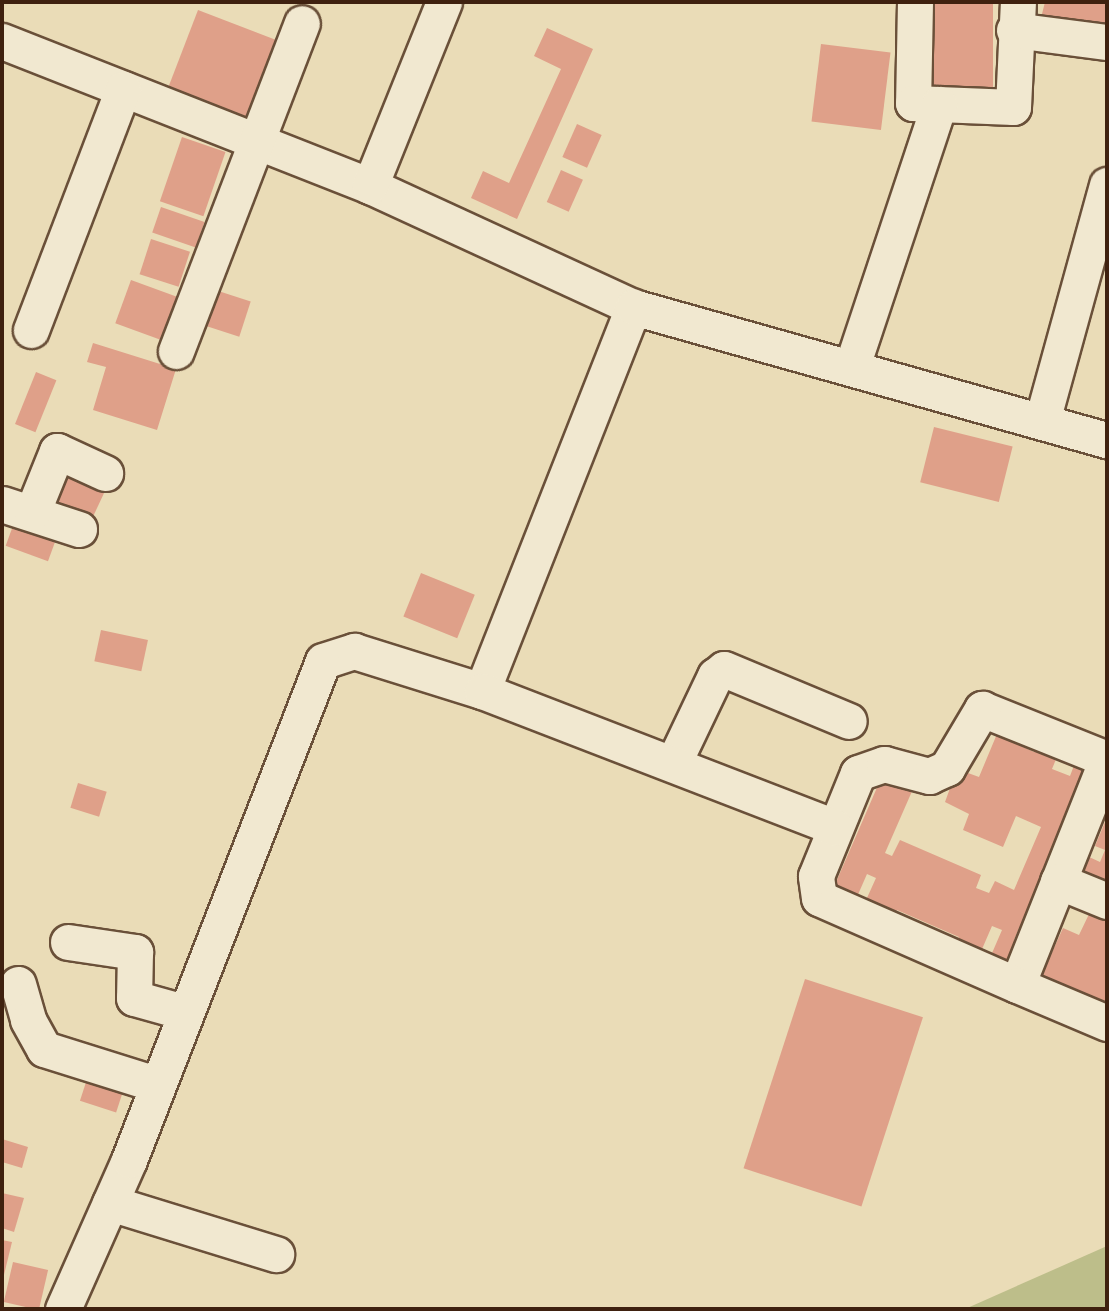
<!DOCTYPE html>
<style>
body{margin:0}
#map{position:relative;width:1109px;height:1311px;overflow:hidden;background:#eadcb7;font-family:Vollkorn,serif}
div>[style]{position:absolute}
[style*='--x']{left:calc(var(--x)*1px);top:calc(var(--y)*1px);width:calc(var(--w)*1px);rotate:calc(var(--a)*1deg)}
.green>*{inset:0;background:#bdbe8a}
.building>*{inset:0;background:#dfa089;transform-origin:0 0}
.roads{filter:drop-shadow(2px 0 #6a5039) drop-shadow(-2px 0 #6a5039) drop-shadow(0 2px #6a5039) drop-shadow(0 -2px #6a5039)}
.minor>*{height:35px;margin:-17.5px;padding:0 17.5px;transform-origin:17.5px;border-radius:17.5px;background:#f1e8d0}
span{translate:-50% -50%;white-space:nowrap;text-align:center;line-height:1.15;-webkit-text-stroke:6px #f1e8d0;paint-order:stroke}
.frame{position:absolute;inset:0;border:4px solid #3f210f;pointer-events:none}
</style>
<div id="map">
<div class="green">
<div style="clip-path:polygon(1107px 1246px,1107px 1309px,965px 1309px)"></div>
</div>
<div class="building">
<div style="left:918px;top:2px;width:75px;height:96px"></div>
<div style="clip-path:polygon(1045px 2px,1107px 2px,1107px 31px,1042px 14px)"></div>
<div style="left:198px;top:10px;width:83px;height:86px;rotate:21deg"></div>
<div style="clip-path:polygon(547px 28px,593px 49px,517px 219px,471px 198px,483px 171px,509px 183px,561px 69px,534px 56px)"></div>
<div style="left:821px;top:44px;width:70px;height:78px;rotate:7deg"></div>
<div style="left:577px;top:124px;width:27px;height:36px;rotate:24deg"></div>
<div style="left:182px;top:137px;width:46px;height:68px;rotate:19deg"></div>
<div style="left:561px;top:170px;width:24px;height:35px;rotate:24deg"></div>
<div style="left:161px;top:207px;width:46px;height:27px;rotate:19deg"></div>
<div style="left:151px;top:239px;width:41px;height:37px;rotate:18deg"></div>
<div style="left:131px;top:280px;width:51px;height:46px;rotate:20deg"></div>
<div style="left:206px;top:287px;width:47px;height:37px;rotate:18deg"></div>
<div style="clip-path:polygon(93px 343px,176px 369px,157px 430px,93px 410px,106px 367px,87px 362px)"></div>
<div style="left:36px;top:372px;width:22px;height:56px;rotate:22deg"></div>
<div style="left:934px;top:427px;width:81px;height:57px;rotate:14deg"></div>
<div style="left:63px;top:458px;width:52px;height:47px;rotate:25deg"></div>
<div style="left:18px;top:512px;width:45px;height:36px;rotate:20deg"></div>
<div style="left:421px;top:573px;width:58px;height:47px;rotate:22deg"></div>
<div style="left:101px;top:630px;width:48px;height:32px;rotate:12deg"></div>
<div style="clip-path:polygon(1002px 722px,1021px 730px,1015px 743px,1034px 752px,1040px 738px,1061px 747px,1052px 769px,1070px 776px,1078px 755px,1093px 763px,1027px 933px,1019px 928px,1014px 940px,1022px 944px,1008px 977px,986px 967px,1002px 930px,992px 926px,976px 963px,953px 953px,959px 937px,897px 910px,892px 923px,862px 909px,876px 878px,867px 874px,853px 906px,830px 896px,882px 776px,913px 789px,885px 853px,892px 856px,900px 840px,981px 875px,976px 888px,989px 893px,995px 881px,1014px 890px,1041px 827px,1016px 816px,1003px 847px,963px 830px,969px 814px,945px 802px,957px 769px,979px 777px)"></div>
<div style="left:78px;top:783px;width:30px;height:26px;rotate:17deg"></div>
<div style="clip-path:polygon(1105px 822px,1107px 822px,1107px 888px,1079px 876px,1087px 856px,1100px 862px,1105px 850px,1095px 846px)"></div>
<div style="clip-path:polygon(1107px 905px,1107px 1011px,1039px 981px,1063px 928px,1079px 935px,1090px 912px)"></div>
<div style="left:805px;top:979px;width:124px;height:199px;rotate:18deg"></div>
<div style="left:88px;top:1076px;width:38px;height:26px;rotate:18deg"></div>
<div style="clip-path:polygon(2px 1139px,28px 1147px,22px 1168px,2px 1162px)"></div>
<div style="clip-path:polygon(2px 1193px,24px 1198px,14px 1232px,2px 1228px)"></div>
<div style="clip-path:polygon(2px 1240px,12px 1242px,3px 1279px,2px 1279px)"></div>
<div style="left:13px;top:1262px;width:36px;height:41px;rotate:13deg"></div>
</div>
<div class="roads">
<div class="minor">
<div style="--x:915;--y:2;--w:101;--a:91.1"></div>
<div style="--x:913;--y:103;--w:100;--a:2.3"></div>
<div style="--x:1013;--y:107;--w:105;--a:-87.3"></div>
<div style="--x:1014;--y:30;--w:94;--a:7.4"></div>
<div style="--x:2;--y:41;--w:396;--a:21.5"></div>
<div style="--x:370;--y:186;--w:289;--a:24.7"></div>
<div style="--x:370;--y:186;--w:198;--a:-68.1"></div>
<div style="--x:31;--y:330;--w:258;--a:-69.1"></div>
<div style="--x:176;--y:351;--w:351;--a:-69"></div>
<div style="--x:852;--y:366;--w:276;--a:-71.6"></div>
<div style="--x:1042;--y:421;--w:245;--a:-74.6"></div>
<div style="--x:2;--y:504;--w:81;--a:18"></div>
<div style="--x:32;--y:513;--w:67;--a:-68"></div>
<div style="--x:57;--y:451;--w:53;--a:24.6"></div>
<div style="--x:482;--y:691;--w:413;--a:-68.5"></div>
<div style="--x:633;--y:307;--w:492;--a:15.7"></div>
<div style="--x:982;--y:709;--w:135;--a:21.8"></div>
<div style="--x:1107;--y:759;--w:243;--a:111.7"></div>
<div style="--x:1017;--y:985;--w:216;--a:-156.3"></div>
<div style="--x:819;--y:898;--w:22;--a:-98"></div>
<div style="--x:816;--y:876;--w:111;--a:-67.8"></div>
<div style="--x:858;--y:773;--w:28;--a:-19"></div>
<div style="--x:884;--y:764;--w:47;--a:14.9"></div>
<div style="--x:929;--y:776;--w:20;--a:-24"></div>
<div style="--x:947;--y:768;--w:69;--a:-59.3"></div>
<div style="--x:673;--y:764;--w:98;--a:-64.5"></div>
<div style="--x:715;--y:676;--w:11;--a:-38"></div>
<div style="--x:724;--y:669;--w:135;--a:22.6"></div>
<div style="--x:1058;--y:881;--w:53;--a:22.2"></div>
<div style="--x:68;--y:942;--w:68;--a:8.5"></div>
<div style="--x:135;--y:952;--w:46;--a:91.2"></div>
<div style="--x:134;--y:998;--w:52;--a:15.6"></div>
<div style="--x:18;--y:984;--w:37;--a:74"></div>
<div style="--x:28;--y:1020;--w:33;--a:61"></div>
<div style="--x:44;--y:1049;--w:117;--a:17.4"></div>
<div style="--x:1017;--y:985;--w:98;--a:22.9"></div>
<div style="--x:110;--y:1203;--w:174;--a:17.1"></div>
<div style="--x:63;--y:1309;--w:163;--a:-66.1"></div>
<div style="--x:129;--y:1160;--w:535;--a:-68.76"></div>
<div style="--x:323;--y:661;--w:33;--a:-18"></div>
<div style="--x:354;--y:651;--w:134;--a:17.4"></div>
<div style="--x:482;--y:691;--w:378;--a:21.1"></div>
</div>
</div>
<div class="frame"></div>
</div>
